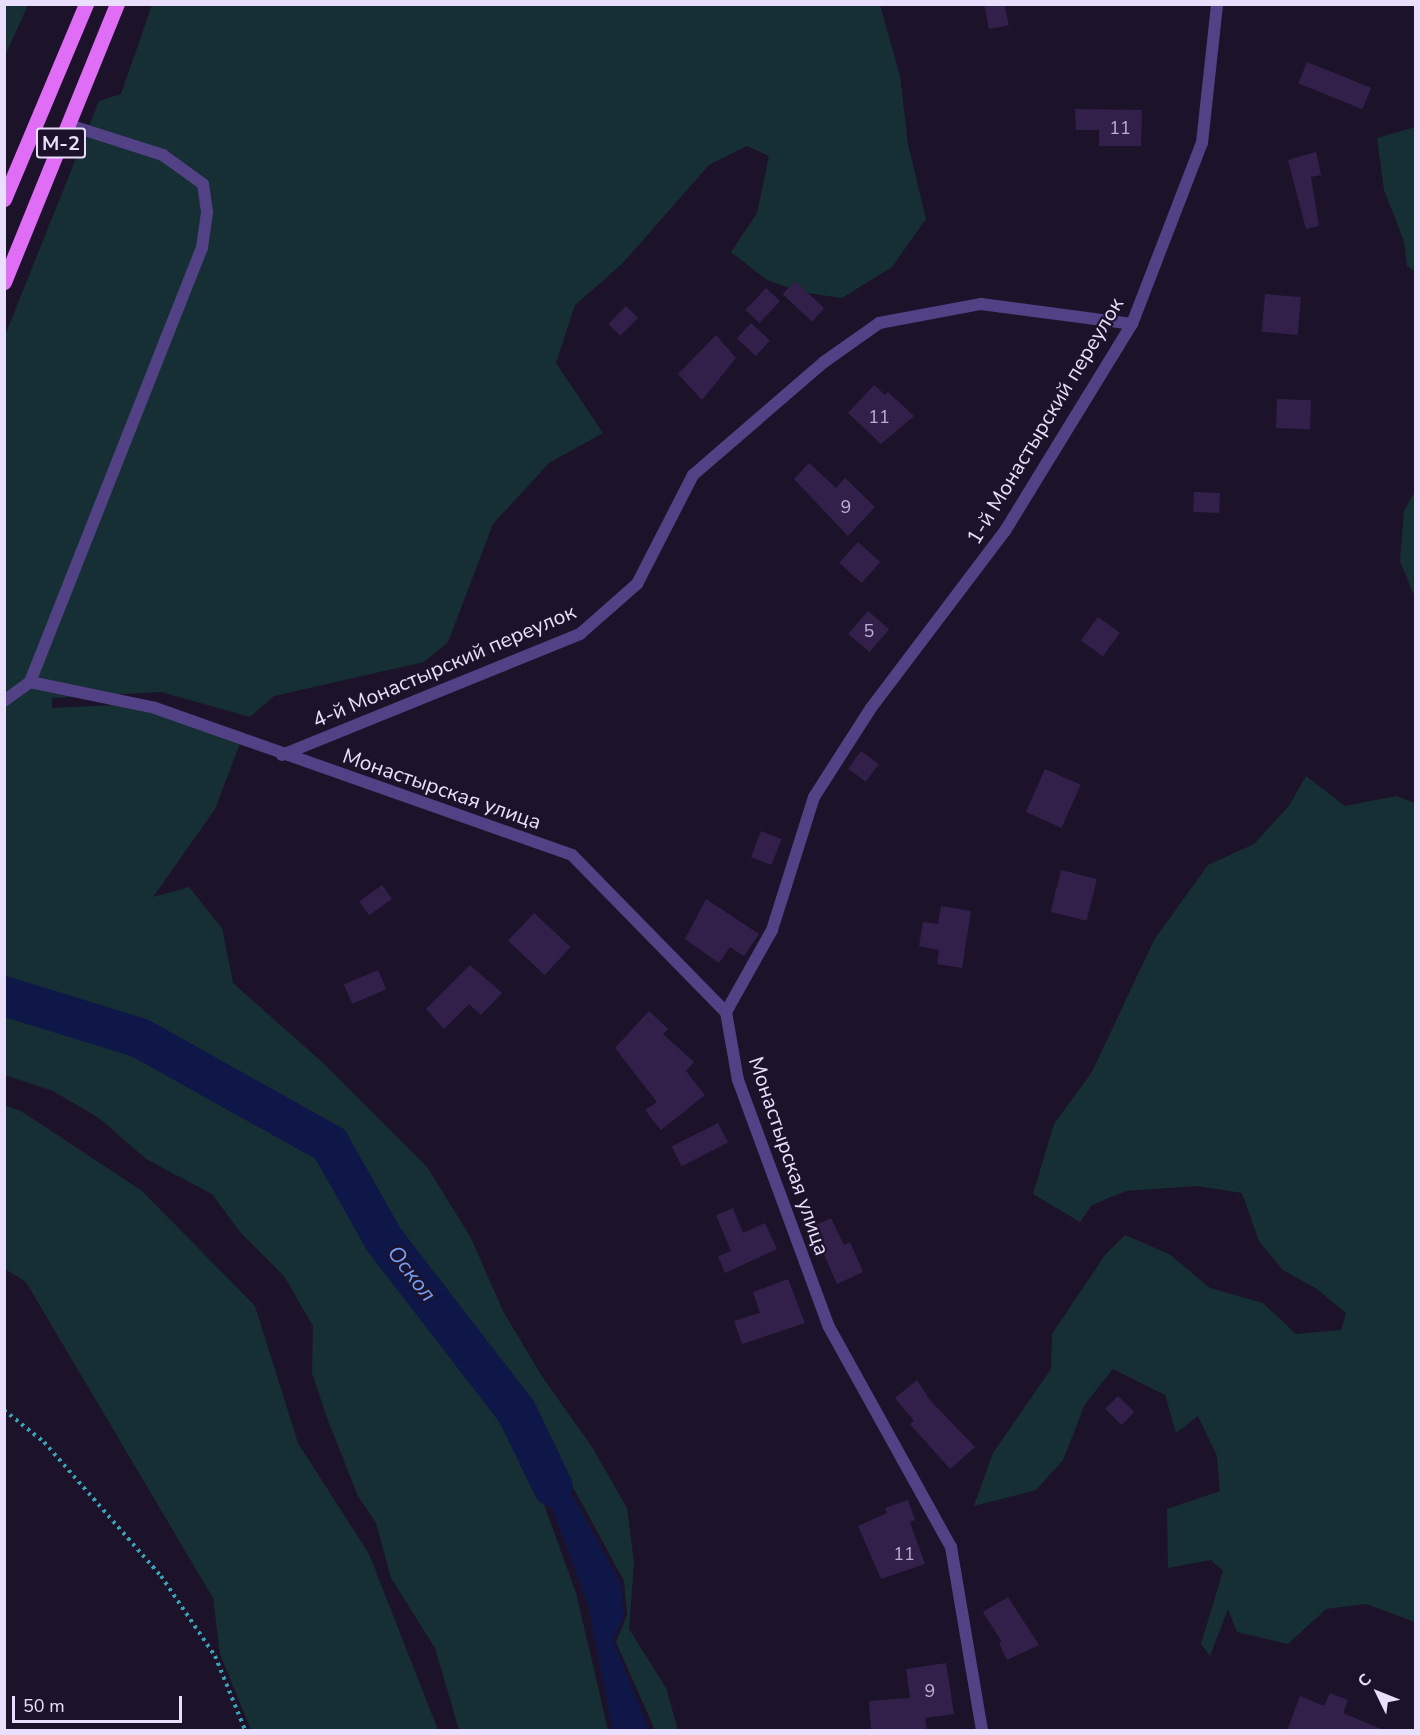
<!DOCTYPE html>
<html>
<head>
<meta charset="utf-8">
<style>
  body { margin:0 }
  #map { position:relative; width:1420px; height:1735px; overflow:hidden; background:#1c132a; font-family:"Nunito Sans",sans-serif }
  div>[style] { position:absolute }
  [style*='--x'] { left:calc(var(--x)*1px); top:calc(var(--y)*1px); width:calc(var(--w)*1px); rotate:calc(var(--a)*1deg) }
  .green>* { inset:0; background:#162f34 }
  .water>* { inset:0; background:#0f1748 }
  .river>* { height:40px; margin:-20px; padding:0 20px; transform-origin:20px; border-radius:20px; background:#0f1748 }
  .building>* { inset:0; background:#32204a; transform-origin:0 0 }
  .path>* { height:4px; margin-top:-2px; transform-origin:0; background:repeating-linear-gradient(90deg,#39a2b6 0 3px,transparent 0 7.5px) }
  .service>* { height:12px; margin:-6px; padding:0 6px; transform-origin:6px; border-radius:6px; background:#534186 }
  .primary>* { height:15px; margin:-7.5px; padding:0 7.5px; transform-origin:7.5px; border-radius:7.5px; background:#e06df6 }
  span { translate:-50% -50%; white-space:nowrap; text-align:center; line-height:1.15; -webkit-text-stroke:4.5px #1c132a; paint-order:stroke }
  .number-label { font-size:18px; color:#bbafd0 }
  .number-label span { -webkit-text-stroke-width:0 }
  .shield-label span { padding:2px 4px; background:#1c132a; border:2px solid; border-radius:4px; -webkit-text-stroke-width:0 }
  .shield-label { font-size:20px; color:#e9dffd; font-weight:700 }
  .street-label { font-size:21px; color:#e9dffd }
  .water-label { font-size:22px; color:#749df6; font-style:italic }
  .frame { position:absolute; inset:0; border:6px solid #e9dffd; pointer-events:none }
  .north { position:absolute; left:1348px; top:1663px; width:60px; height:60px; -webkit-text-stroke:4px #1c132a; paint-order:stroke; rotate:313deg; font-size:16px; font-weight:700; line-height:24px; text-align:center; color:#e9dffd }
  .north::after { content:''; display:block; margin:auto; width:21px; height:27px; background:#e9dffd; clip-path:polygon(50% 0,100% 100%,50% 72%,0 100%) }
  .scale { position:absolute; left:12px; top:1696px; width:170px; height:27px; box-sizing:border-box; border:3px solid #e9dffd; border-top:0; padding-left:8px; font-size:18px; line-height:21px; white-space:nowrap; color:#e9dffd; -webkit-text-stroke:4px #1c132a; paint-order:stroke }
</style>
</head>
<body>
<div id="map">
  <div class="green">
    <div style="clip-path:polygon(5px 4px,28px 5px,5px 56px,4px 5px)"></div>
    <div style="clip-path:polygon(152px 5px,880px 5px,900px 76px,908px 144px,926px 219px,892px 267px,842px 298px,801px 292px,767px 280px,731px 252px,757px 213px,769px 156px,747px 146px,709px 165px,622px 264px,575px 305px,556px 363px,603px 433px,549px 463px,493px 524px,448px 642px,424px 662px,274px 696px,250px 717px,161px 692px,52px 698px,52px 708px,157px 703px,244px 733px,215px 809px,153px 897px,189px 887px,222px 928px,233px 983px,323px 1063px,427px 1167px,470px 1236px,503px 1311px,543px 1378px,592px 1447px,627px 1508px,634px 1562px,629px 1629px,666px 1688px,678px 1730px,655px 1730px,616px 1642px,627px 1615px,624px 1581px,578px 1496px,523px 1407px,392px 1234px,333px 1137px,144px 1032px,5px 990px,4px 338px,99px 101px,121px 94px)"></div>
    <div style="clip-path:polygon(1415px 127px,1416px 127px,1415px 271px,1407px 266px,1404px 241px,1384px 190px,1377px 138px)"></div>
    <div style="clip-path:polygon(1415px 491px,1415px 598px,1400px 561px,1404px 511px)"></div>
    <div style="clip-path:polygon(1306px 776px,1345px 806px,1396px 796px,1415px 803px,1415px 1622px,1366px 1604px,1326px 1609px,1288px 1644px,1237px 1632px,1228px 1609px,1210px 1656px,1201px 1644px,1223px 1571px,1211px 1560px,1168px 1568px,1167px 1509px,1220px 1491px,1217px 1456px,1198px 1416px,1176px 1433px,1165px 1395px,1113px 1369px,1085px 1404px,1063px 1460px,1036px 1490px,974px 1506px,993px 1453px,1051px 1369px,1052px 1334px,1105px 1255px,1125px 1235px,1169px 1254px,1210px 1288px,1263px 1303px,1296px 1334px,1341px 1330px,1346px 1313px,1317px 1289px,1283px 1270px,1259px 1241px,1242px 1193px,1197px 1186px,1126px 1191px,1092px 1205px,1080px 1222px,1033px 1194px,1054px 1124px,1092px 1072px,1154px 940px,1208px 865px,1254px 844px,1289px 806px)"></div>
    <div style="clip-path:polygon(4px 1013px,148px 1057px,321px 1154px,371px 1241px,495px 1399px,537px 1485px,576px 1593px,608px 1730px,459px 1730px,435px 1648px,391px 1578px,376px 1523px,358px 1496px,327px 1418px,312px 1373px,313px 1326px,284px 1276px,240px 1232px,212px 1194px,146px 1159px,99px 1118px,53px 1091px,5px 1075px)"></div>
    <div style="clip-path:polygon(4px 1105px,21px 1111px,142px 1191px,255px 1306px,298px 1443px,369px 1554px,438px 1730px,251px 1730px,220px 1654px,213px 1598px,26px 1282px,5px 1269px)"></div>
  </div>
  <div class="water">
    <div style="clip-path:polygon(523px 1429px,574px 1498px,621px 1584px,624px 1616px,613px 1640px,649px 1730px,613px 1730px,588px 1605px)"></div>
  </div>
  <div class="river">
    <div style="--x:4;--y:996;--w:142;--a:17.2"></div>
    <div style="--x:140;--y:1038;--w:218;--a:29.2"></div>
    <div style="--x:330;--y:1144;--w:110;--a:60.6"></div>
    <div style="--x:384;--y:1240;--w:217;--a:52.3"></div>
    <div style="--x:517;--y:1412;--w:83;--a:64.4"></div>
  </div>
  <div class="building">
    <div style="clip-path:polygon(984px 4px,1004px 4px,1009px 25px,989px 29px)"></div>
    <div style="left:1307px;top:62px;width:69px;height:23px;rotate:22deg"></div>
    <div style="clip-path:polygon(1075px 109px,1142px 110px,1141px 146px,1099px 146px,1099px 130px,1076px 130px)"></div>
    <div style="clip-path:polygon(1316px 152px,1321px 175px,1311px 177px,1319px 226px,1306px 229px,1288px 160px)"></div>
    <div style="left:795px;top:281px;width:40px;height:18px;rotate:43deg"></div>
    <div style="left:766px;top:288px;width:19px;height:30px;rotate:43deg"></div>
    <div style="left:1265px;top:294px;width:36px;height:38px;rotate:5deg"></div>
    <div style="left:626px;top:306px;width:17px;height:25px;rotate:45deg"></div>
    <div style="left:751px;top:323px;width:26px;height:21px;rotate:43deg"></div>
    <div style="clip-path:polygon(716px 335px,736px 358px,702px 400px,678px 374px)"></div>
    <div style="clip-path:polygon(874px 385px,885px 395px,888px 392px,914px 416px,881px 444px,848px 413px)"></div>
    <div style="left:1277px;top:399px;width:34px;height:29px;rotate:2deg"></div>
    <div style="clip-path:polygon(809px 463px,836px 488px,845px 478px,875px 507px,848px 536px,794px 479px)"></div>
    <div style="left:1194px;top:492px;width:26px;height:20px;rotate:2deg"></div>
    <div style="left:858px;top:542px;width:30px;height:28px;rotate:42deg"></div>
    <div style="left:868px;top:611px;width:28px;height:30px;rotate:41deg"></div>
    <div style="left:1098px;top:617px;width:27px;height:29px;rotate:36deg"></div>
    <div style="left:861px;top:751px;width:22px;height:22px;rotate:36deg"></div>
    <div style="left:1045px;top:769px;width:39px;height:47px;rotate:24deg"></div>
    <div style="left:761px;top:831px;width:22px;height:28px;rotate:21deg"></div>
    <div style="left:1061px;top:870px;width:37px;height:43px;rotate:14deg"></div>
    <div style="left:382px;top:885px;width:17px;height:28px;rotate:54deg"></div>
    <div style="clip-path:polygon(706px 899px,759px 934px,744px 956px,730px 947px,719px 963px,685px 939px)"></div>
    <div style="clip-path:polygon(941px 906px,971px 911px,962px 968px,937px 964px,939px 950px,919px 946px,923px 922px,938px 924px)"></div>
    <div style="left:534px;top:913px;width:50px;height:38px;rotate:43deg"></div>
    <div style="clip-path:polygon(470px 965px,502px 993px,481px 1015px,469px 1004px,444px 1029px,426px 1009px)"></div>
    <div style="left:378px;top:970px;width:21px;height:37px;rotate:67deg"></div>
    <div style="clip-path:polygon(649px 1011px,668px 1029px,663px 1034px,694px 1062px,686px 1071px,705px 1095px,661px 1130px,645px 1110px,657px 1102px,615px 1048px)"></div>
    <div style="left:718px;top:1123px;width:22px;height:52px;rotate:63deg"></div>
    <div style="clip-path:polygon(733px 1208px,743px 1233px,765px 1223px,777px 1249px,725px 1273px,718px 1256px,731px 1251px,716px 1215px)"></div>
    <div style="clip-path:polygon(831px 1218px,844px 1245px,850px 1242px,863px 1272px,837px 1284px,812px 1227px)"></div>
    <div style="clip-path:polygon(788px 1279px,805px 1323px,742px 1344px,734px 1321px,760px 1313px,753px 1292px)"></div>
    <div style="clip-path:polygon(917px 1380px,929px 1399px,975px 1447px,950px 1469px,910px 1424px,914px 1421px,895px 1398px)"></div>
    <div style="left:1118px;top:1396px;width:23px;height:18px;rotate:45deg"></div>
    <div style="clip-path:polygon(908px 1500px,915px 1520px,910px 1522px,925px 1564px,881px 1579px,858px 1526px,887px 1513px,885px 1508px)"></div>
    <div style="clip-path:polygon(1008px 1597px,1039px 1645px,1007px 1660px,999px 1643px,1002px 1642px,983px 1612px)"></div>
    <div style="clip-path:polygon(946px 1663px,954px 1714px,925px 1718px,927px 1731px,871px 1731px,869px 1701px,910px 1698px,906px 1669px)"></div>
    <div style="clip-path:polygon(1330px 1693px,1348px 1700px,1343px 1713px,1386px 1731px,1287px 1731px,1300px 1696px,1324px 1706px)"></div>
  </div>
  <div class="path">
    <div style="--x:4;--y:1410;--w:51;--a:38.7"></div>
    <div style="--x:44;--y:1442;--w:178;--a:48.9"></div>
    <div style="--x:161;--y:1576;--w:97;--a:56"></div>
    <div style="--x:215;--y:1656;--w:80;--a:67.9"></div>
  </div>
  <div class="service">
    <div style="--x:30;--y:682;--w:467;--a:-68.4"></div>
    <div style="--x:202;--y:248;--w:36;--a:-82"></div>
    <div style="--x:207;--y:212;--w:28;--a:-98"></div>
    <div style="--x:203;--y:184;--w:49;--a:-144.1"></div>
    <div style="--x:163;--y:155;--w:99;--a:-162.3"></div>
    <div style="--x:4;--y:701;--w:32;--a:-36"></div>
    <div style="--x:30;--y:682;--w:128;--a:11.7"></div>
    <div style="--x:155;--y:708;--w:442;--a:19.4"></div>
    <div style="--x:572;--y:855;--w:220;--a:45.6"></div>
    <div style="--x:726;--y:1012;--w:69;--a:80"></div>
    <div style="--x:738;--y:1080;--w:263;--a:69.8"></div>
    <div style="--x:829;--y:1327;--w:252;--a:61"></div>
    <div style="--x:951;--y:1547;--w:186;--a:80.4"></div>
    <div style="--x:282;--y:755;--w:322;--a:-22.1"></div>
    <div style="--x:580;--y:634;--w:76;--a:-41.3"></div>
    <div style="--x:637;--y:584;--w:123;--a:-62.8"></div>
    <div style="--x:693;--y:475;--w:173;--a:-40.8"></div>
    <div style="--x:824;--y:362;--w:67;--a:-35.3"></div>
    <div style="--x:879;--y:323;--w:104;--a:-10.6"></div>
    <div style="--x:981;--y:304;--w:152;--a:7.5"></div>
    <div style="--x:726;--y:1012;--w:94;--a:-60.7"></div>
    <div style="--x:772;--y:930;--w:139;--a:-72.5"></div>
    <div style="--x:814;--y:797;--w:106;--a:-57.4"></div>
    <div style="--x:871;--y:708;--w:222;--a:-52.9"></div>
    <div style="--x:1005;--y:531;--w:243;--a:-58.5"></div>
    <div style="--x:1132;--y:324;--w:194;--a:-68.9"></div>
    <div style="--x:1202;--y:143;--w:140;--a:-83.8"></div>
  </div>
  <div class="primary">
    <div style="--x:4;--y:199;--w:212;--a:-67.2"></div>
    <div style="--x:4;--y:282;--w:300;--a:-67.9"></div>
  </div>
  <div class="number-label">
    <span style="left:1120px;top:128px">11</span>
    <span style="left:879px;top:417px">11</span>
    <span style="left:846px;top:507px">9</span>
    <span style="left:869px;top:631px">5</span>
    <span style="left:904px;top:1554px">11</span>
    <span style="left:930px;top:1691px">9</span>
  </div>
  <div class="shield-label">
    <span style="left:61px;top:143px">М-2</span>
  </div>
  <div class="street-label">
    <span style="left:1045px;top:421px;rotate:-59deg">1-й Монастырский переулок</span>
    <span style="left:444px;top:666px;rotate:-23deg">4-й Монастырский переулок</span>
    <span style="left:442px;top:789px;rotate:19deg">Монастырская улица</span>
    <span style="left:789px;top:1156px;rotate:71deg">Монастырская улица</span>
  </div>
  <div class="water-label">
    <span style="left:411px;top:1274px;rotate:52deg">Оскол</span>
  </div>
  <div class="frame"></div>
  <div class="north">С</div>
  <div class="scale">50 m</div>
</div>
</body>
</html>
